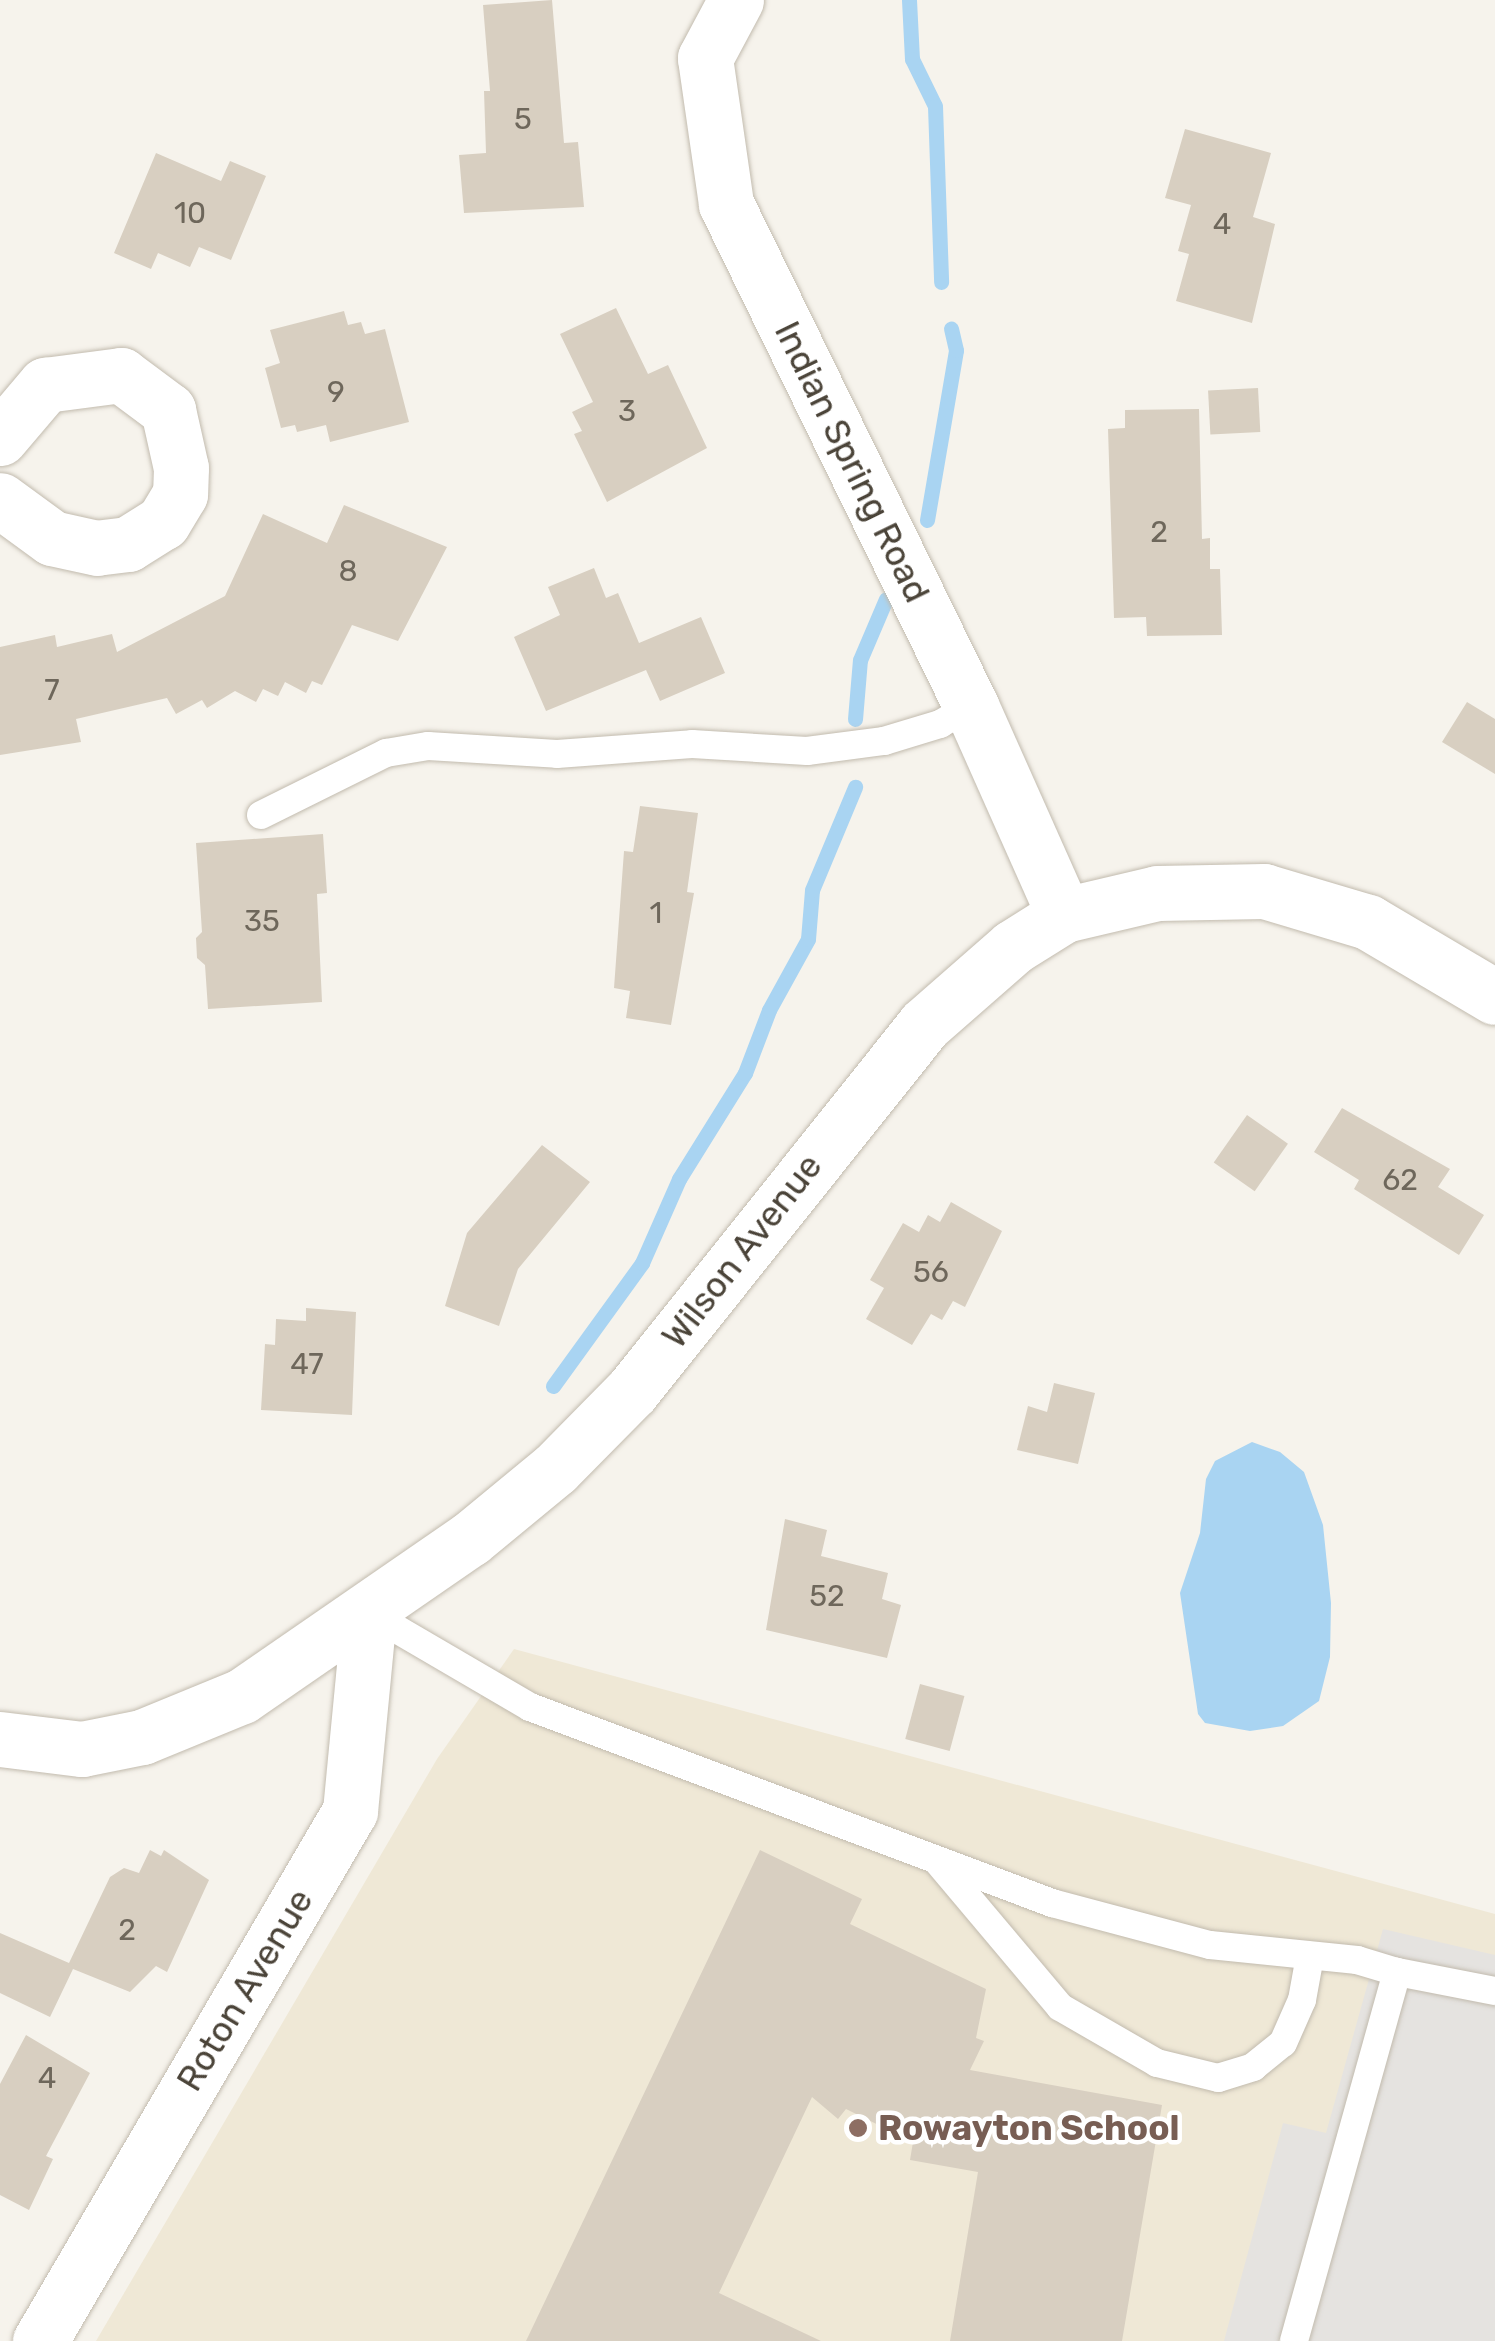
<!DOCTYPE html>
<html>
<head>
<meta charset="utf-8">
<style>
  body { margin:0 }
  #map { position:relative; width:1495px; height:2341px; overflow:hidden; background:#f6f3ec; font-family:Rubik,sans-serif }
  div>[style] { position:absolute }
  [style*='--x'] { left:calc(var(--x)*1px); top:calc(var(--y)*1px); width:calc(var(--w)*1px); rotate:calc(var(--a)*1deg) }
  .education>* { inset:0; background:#efe8d6 }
  .parking>* { inset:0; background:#e5e3e0 }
  .water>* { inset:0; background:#a9d4f2 }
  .stream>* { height:15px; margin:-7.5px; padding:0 7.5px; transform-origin:7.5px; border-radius:7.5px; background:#a9d4f2 }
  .building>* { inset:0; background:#d8cfc1; transform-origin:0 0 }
  .roads { filter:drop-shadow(0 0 2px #c2bbae) drop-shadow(0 0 2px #c2bbae) }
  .service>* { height:28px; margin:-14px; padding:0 14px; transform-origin:14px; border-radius:14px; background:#fff }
  .minor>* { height:55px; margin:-27.5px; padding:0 27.5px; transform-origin:27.5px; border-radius:27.5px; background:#fff }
  .dots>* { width:28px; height:28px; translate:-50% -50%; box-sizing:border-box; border:5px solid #fff; border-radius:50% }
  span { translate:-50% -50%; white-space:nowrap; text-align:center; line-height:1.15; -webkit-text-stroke:9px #fff; paint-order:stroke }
  .number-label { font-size:30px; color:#6e675b }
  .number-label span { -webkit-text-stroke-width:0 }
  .street-label { font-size:35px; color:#4b4439 }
  .education-label { font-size:35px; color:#785e54; font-weight:700 }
  .left { translate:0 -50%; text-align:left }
</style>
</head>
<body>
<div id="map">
  <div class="education">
    <div style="clip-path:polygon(514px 1649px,1495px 1914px,1495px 2341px,96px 2341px,437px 1759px)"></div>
  </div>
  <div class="parking">
    <div style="clip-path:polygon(1383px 1929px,1495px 1955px,1495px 2341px,1224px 2341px,1283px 2123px,1326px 2133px)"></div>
  </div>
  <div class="water">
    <div style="clip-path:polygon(1252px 1442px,1280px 1452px,1304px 1472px,1323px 1525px,1331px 1603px,1330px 1657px,1319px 1701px,1283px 1726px,1250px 1731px,1205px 1723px,1198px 1714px,1180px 1593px,1200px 1533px,1206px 1479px,1215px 1461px)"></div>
  </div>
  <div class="stream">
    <div style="--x:909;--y:0;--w:59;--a:87.1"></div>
    <div style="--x:912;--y:59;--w:52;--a:63.9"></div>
    <div style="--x:935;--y:106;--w:176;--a:88"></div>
    <div style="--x:927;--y:520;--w:172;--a:-80.3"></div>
    <div style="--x:956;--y:350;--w:22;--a:-103"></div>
    <div style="--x:855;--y:719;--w:59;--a:-85.2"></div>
    <div style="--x:860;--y:660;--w:66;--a:-66.9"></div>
    <div style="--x:553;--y:1386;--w:152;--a:-54.1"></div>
    <div style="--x:642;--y:1263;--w:92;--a:-66.2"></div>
    <div style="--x:679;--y:1179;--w:125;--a:-58.1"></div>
    <div style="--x:745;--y:1073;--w:67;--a:-69.1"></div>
    <div style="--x:769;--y:1010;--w:81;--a:-61.2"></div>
    <div style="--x:808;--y:939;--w:49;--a:-85.3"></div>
    <div style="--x:812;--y:890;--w:112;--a:-67.3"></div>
  </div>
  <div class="building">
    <div style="clip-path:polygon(552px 0,564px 143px,578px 142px,584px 207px,464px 213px,459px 155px,486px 153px,484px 91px,490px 91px,483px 5px)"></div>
    <div style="clip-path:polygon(1185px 129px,1271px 153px,1253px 217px,1275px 224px,1252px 323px,1176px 301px,1189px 254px,1178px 251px,1191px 205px,1165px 198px)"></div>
    <div style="clip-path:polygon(156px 153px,221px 181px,230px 161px,266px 176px,231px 260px,199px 247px,190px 267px,158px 253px,151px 269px,114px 253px)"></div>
    <div style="clip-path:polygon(616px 308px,648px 374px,668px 365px,707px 448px,607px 502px,574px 434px,582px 431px,572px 412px,593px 402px,560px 334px)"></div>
    <div style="clip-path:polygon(344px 311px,348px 325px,361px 322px,365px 334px,385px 329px,409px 422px,330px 442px,326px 425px,297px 432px,295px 425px,281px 428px,265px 368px,280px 363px,270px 330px)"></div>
    <div style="left:1258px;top:388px;width:44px;height:50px;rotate:87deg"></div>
    <div style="clip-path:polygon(1199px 409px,1202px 539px,1210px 538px,1210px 569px,1220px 569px,1222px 635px,1147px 636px,1146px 617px,1114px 618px,1108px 429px,1125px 428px,1125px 410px)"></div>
    <div style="clip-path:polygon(344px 505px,447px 547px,398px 641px,352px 625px,322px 685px,312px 681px,306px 693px,285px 682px,278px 696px,263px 689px,256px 702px,235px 691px,207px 708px,202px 700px,176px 714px,167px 698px,76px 719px,81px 742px,0 755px,0 647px,55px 635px,57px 647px,112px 634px,117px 652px,225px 596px,263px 514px,327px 543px)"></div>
    <div style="clip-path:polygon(594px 568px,606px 598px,618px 593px,639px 643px,701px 617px,725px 673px,660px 701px,646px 670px,546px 711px,514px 637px,560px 615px,548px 587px)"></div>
    <div style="clip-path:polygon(1467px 702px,1495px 719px,1495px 774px,1442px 742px)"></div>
    <div style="clip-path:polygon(640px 806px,698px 813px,687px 892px,694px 893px,671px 1025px,626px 1018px,630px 991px,614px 988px,624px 851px,633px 852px)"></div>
    <div style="clip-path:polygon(323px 834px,327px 893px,317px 894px,322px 1002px,208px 1009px,205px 965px,197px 958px,196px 938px,202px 932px,196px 843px)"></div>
    <div style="clip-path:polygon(1342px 1108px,1450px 1169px,1438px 1187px,1484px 1215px,1459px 1255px,1354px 1189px,1359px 1180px,1314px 1152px)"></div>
    <div style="left:1247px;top:1115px;width:50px;height:58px;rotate:35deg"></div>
    <div style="clip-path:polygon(542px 1145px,590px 1182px,518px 1269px,499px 1326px,445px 1306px,467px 1233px)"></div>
    <div style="clip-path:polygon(951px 1202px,1002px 1231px,965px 1307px,953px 1301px,942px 1320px,931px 1314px,912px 1345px,866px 1319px,884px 1288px,870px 1280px,903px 1223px,919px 1232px,928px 1215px,940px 1222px)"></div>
    <div style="clip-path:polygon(306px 1308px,356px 1312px,352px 1415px,261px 1410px,265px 1344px,275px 1345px,276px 1319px,306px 1321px)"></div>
    <div style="clip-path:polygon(1054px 1383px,1095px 1393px,1078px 1464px,1017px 1450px,1028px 1406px,1047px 1412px)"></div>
    <div style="clip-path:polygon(785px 1519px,827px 1530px,821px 1556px,888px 1573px,882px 1599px,901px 1605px,887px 1658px,766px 1630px)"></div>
    <div style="left:920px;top:1684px;width:46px;height:57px;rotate:15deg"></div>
    <div style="clip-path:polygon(150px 1850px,161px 1856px,164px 1850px,209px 1880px,167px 1972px,156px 1966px,130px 1992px,73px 1969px,50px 2017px,0 1993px,0 1933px,69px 1963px,110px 1877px,124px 1868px,139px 1873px)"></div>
    <div style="clip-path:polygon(760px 1850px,862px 1899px,850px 1924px,986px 1989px,976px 2038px,984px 2041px,970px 2070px,1162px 2105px,1122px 2341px,950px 2341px,978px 2172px,910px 2160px,913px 2142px,846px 2109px,838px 2119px,812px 2097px,719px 2293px,821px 2341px,526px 2341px)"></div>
    <div style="clip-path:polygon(26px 2035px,90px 2073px,46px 2156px,53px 2159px,29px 2210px,0 2195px,0 2084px)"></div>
  </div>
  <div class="roads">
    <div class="service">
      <div style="--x:261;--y:815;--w:140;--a:-26.4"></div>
      <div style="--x:386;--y:753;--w:43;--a:-9.5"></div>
      <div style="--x:428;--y:746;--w:129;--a:3.5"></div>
      <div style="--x:557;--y:754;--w:135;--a:-4.2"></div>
      <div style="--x:692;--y:744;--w:115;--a:3.5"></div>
      <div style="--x:807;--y:751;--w:78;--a:-7.4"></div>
      <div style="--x:884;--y:741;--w:59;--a:-16.9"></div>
      <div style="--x:940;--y:724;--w:36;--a:-30"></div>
      <div style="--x:369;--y:1613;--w:186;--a:30.3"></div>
      <div style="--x:530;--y:1707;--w:558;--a:20.58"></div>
      <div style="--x:1052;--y:1903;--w:163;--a:14.9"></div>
      <div style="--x:1210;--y:1945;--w:148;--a:5.8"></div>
      <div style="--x:1357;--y:1960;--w:42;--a:16.7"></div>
      <div style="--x:1397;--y:1972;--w:383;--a:105.6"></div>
      <div style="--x:938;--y:1862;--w:189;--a:49.9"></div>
      <div style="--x:1060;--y:2007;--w:112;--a:30"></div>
      <div style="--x:1157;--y:2063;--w:63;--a:13.8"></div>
      <div style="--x:1218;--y:2078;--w:37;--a:-17"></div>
      <div style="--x:1253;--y:2067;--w:38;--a:-39"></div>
      <div style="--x:1283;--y:2043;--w:47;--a:-66.2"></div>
      <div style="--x:1302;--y:2000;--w:45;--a:-79.7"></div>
      <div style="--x:1397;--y:1972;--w:100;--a:11"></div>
    </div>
    <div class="minor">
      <div style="--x:736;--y:0;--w:66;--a:118.1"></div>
      <div style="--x:705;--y:58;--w:148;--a:81.8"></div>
      <div style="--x:726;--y:204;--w:559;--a:63.99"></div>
      <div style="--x:971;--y:706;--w:229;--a:66"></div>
      <div style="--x:0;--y:438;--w:70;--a:-49.7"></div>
      <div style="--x:45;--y:385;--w:77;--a:-7.5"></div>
      <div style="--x:121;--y:375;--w:59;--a:36.7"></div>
      <div style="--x:168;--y:410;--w:59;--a:77.4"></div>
      <div style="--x:181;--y:468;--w:26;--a:92"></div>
      <div style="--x:180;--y:494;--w:33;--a:121"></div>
      <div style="--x:163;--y:522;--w:41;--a:147.8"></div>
      <div style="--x:128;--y:544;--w:31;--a:173"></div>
      <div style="--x:97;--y:548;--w:46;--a:-167.5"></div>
      <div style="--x:52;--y:538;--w:64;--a:-143.8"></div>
      <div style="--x:0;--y:1739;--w:83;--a:7"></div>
      <div style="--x:82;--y:1749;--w:61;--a:-11.3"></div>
      <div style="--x:142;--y:1737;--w:108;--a:-22.3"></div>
      <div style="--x:242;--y:1696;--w:277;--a:-34.6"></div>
      <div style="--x:470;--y:1539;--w:110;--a:-39.5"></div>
      <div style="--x:555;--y:1469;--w:110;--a:-45.4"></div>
      <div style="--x:632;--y:1391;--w:468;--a:-51.4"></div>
      <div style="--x:924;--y:1025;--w:118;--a:-41.2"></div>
      <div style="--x:1013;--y:947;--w:60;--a:-32.1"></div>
      <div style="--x:1064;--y:915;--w:96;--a:-13.3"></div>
      <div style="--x:1157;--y:893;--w:107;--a:-1.1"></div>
      <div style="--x:1264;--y:891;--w:109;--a:16.6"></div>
      <div style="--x:1368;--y:922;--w:147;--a:30.6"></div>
      <div style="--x:40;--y:2341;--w:614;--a:-59.68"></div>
      <div style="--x:350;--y:1811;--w:199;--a:-84.5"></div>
    </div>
  </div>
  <div class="dots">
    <div style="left:858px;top:2128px;background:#8d6e63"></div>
  </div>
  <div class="number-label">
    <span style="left:523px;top:119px">5</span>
    <span style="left:190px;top:213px">10</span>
    <span style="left:1222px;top:224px">4</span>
    <span style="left:336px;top:392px">9</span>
    <span style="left:627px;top:411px">3</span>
    <span style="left:1159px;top:532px">2</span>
    <span style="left:348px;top:571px">8</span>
    <span style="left:52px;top:690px">7</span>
    <span style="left:656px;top:913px">1</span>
    <span style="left:262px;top:921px">35</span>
    <span style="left:1400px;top:1180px">62</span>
    <span style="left:931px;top:1272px">56</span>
    <span style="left:307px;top:1364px">47</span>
    <span style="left:827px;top:1596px">52</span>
    <span style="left:127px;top:1930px">2</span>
    <span style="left:47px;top:2078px">4</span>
  </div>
  <div class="street-label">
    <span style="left:852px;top:462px;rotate:64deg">Indian Spring Road</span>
    <span style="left:742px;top:1251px;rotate:-52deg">Wilson Avenue</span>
    <span style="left:245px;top:1990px;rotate:-59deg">Roton Avenue</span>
  </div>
  <div class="education-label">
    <span class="left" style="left:878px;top:2128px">Rowayton School</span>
  </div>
</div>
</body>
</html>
